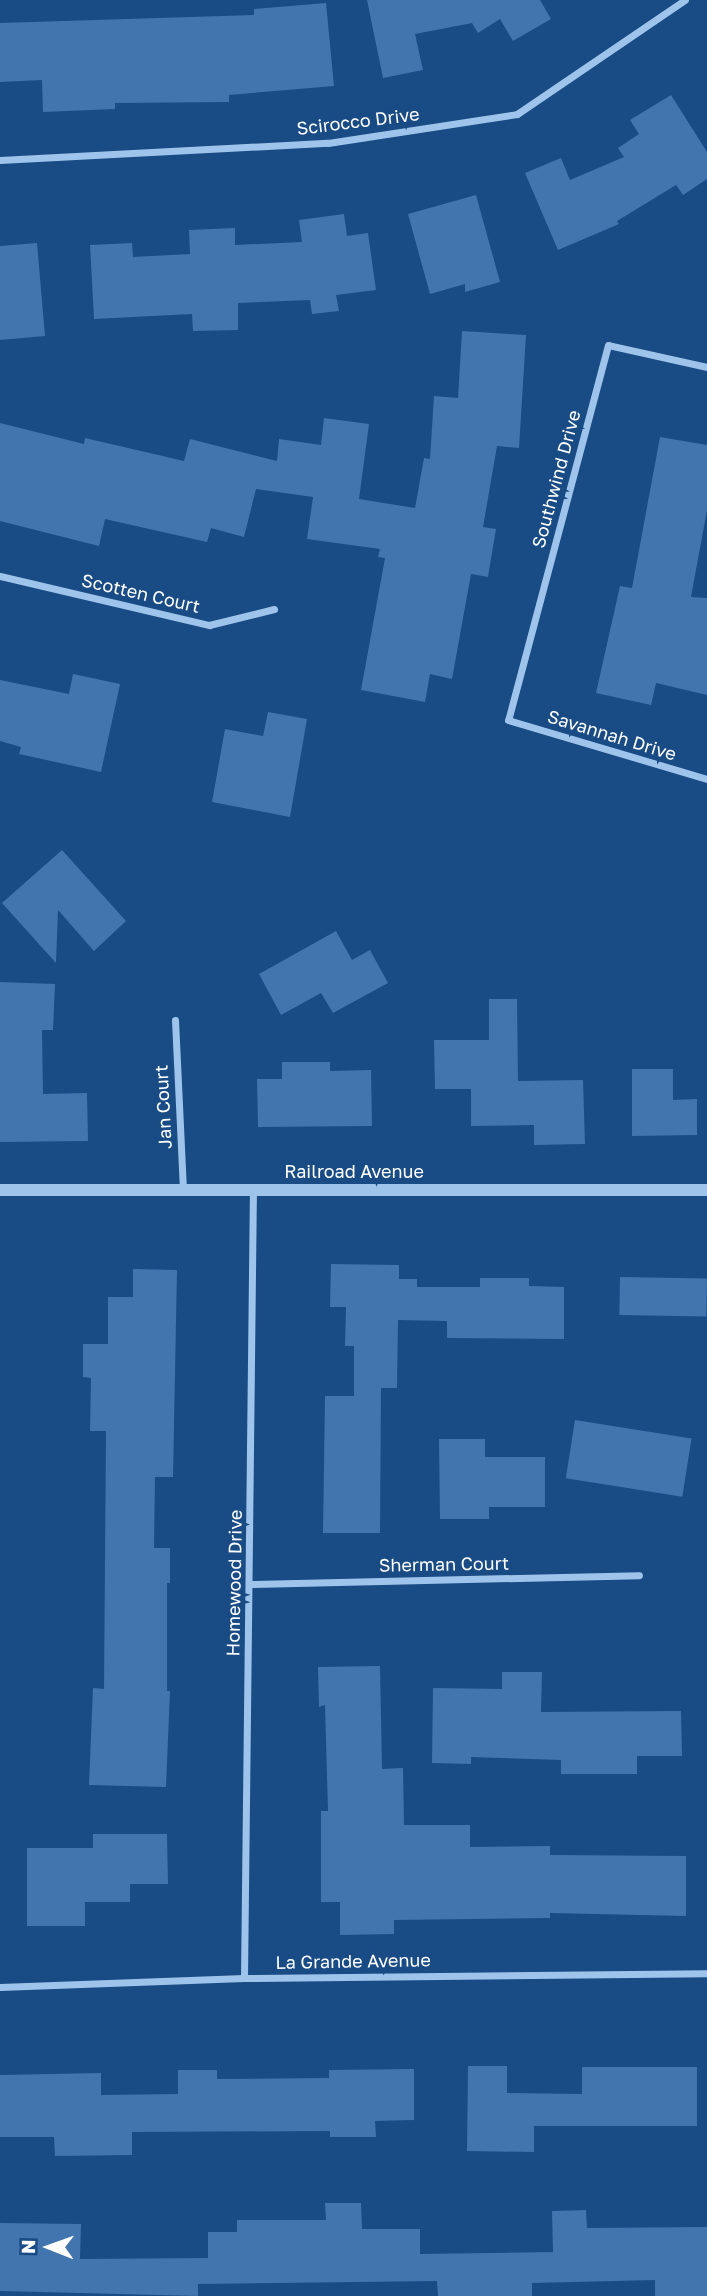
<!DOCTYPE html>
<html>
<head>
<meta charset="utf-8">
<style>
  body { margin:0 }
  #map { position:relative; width:707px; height:2296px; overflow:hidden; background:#194b85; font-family:"Golos Text",sans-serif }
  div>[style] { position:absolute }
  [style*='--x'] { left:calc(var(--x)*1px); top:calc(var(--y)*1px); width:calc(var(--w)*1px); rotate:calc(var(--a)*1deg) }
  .building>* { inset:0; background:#4275ae; transform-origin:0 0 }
  .minor>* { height:7px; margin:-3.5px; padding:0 3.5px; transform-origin:3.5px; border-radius:3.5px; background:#9fc4ec }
  .tertiary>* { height:12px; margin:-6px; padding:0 6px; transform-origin:6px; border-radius:6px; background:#9fc4ec }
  span { translate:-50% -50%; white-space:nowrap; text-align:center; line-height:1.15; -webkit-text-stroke:7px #194b85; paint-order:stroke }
  .street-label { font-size:18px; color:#fff }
  .north { position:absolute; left:14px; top:2212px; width:70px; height:70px; -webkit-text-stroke:5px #194b85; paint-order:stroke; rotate:271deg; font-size:19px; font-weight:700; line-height:28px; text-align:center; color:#fff }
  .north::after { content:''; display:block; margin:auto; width:24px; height:32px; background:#fff; clip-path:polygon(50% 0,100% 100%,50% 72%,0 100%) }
</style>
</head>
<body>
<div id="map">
  <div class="building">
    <div style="clip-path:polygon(367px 0,540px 0,551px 19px,513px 41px,500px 19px,478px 33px,472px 23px,415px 34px,423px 70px,383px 78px)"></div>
    <div style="clip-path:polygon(326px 3px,334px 86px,229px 95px,229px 102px,115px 103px,115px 109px,43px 112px,42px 80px,0 82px,0 23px,254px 15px,254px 9px)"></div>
    <div style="clip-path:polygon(671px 95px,707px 152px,707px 179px,683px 195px,676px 185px,617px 221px,619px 224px,558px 250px,525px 173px,561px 158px,570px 180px,624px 157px,618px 148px,639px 134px,630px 120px)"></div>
    <div style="clip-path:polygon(476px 195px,500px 282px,465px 292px,465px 284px,430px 294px,408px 214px)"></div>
    <div style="clip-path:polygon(344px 214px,347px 236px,368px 233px,376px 290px,336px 295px,339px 311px,312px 314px,310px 300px,238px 303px,238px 330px,193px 331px,192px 314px,94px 319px,90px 245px,132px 243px,133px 257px,190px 254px,189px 230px,235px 228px,235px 245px,302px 242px,299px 220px)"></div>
    <div style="clip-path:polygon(37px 243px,45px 336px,0 340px,0 246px)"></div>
    <div style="clip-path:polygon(462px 331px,526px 335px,519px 448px,497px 446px,483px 527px,496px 529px,488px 577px,471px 574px,452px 679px,430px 674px,425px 702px,361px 690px,385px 558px,378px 557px,380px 549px,307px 539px,313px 497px,256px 489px,244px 537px,211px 528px,207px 542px,105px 519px,99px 546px,0 521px,0 423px,84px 444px,85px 438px,184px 461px,190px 439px,277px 461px,279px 439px,321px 445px,324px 418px,369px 424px,359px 499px,415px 508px,424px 458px,430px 459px,434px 396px,458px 398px)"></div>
    <div style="clip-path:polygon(660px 437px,707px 445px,707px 510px,691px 597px,707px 598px,707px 695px,656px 683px,651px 705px,596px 693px,620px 586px,632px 588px)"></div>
    <div style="clip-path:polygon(73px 674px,120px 684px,101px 772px,19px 754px,21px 747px,0 741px,0 680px,69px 694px)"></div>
    <div style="clip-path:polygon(268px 712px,307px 719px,290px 817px,212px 802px,225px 729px,263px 736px)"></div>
    <div style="clip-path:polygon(62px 850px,126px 921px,94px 951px,58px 910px,56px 963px,2px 903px)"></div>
    <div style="clip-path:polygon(336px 931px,352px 960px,370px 950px,388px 983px,333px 1013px,321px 993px,281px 1015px,259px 974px)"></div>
    <div style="clip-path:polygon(0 982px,55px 984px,53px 1030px,42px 1030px,43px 1094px,87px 1093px,88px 1141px,0 1142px)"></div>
    <div style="clip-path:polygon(489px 999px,517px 999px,518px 1081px,583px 1080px,585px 1144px,534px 1145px,534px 1125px,471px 1126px,471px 1089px,435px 1089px,434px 1040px,489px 1040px)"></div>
    <div style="clip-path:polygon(282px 1062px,330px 1062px,330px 1071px,371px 1070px,372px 1126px,258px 1127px,257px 1079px,282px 1079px)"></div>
    <div style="clip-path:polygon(632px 1069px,673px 1069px,673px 1100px,697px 1099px,697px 1135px,632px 1136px)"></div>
    <div style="clip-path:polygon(331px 1264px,399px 1265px,399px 1279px,417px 1279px,417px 1287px,480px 1287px,480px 1278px,529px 1278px,529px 1286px,564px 1287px,564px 1339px,447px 1338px,447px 1321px,398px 1320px,397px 1388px,381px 1388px,380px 1533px,323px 1533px,325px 1396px,354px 1396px,354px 1346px,345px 1346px,346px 1307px,330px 1307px)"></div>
    <div style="clip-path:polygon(133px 1269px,177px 1270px,173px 1477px,155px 1477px,154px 1548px,170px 1548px,170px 1583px,167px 1583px,167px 1691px,170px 1691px,166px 1787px,89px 1785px,93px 1688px,104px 1689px,106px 1431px,90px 1431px,91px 1378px,83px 1377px,83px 1344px,108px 1344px,108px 1297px,133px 1297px)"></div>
    <div style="left:620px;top:1277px;width:87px;height:38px;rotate:1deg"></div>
    <div style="left:575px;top:1420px;width:118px;height:59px;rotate:9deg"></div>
    <div style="clip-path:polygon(439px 1439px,485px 1439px,485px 1457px,545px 1457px,545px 1507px,489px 1507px,489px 1519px,440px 1519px)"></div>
    <div style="clip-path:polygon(380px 1666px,382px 1769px,403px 1768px,404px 1825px,470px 1825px,470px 1847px,550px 1846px,550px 1855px,686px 1856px,686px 1916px,550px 1913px,550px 1918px,394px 1920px,394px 1934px,340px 1935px,340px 1902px,321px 1902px,321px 1811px,328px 1811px,325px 1705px,319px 1707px,318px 1667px)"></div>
    <div style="clip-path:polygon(502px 1672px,542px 1672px,541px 1712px,681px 1711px,682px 1756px,637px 1756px,637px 1774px,561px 1774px,561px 1760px,471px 1757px,471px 1764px,432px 1763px,433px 1688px,502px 1689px)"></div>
    <div style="clip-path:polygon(93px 1834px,167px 1834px,168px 1884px,130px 1884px,130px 1902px,85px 1902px,85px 1926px,27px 1926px,27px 1848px,93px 1848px)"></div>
    <div style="clip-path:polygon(468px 2066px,507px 2066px,507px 2093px,582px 2094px,582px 2067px,697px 2067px,697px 2126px,534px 2126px,534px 2152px,467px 2151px)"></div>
    <div style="clip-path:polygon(414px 2069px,414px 2120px,375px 2121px,376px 2137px,330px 2137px,330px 2131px,132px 2132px,132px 2155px,55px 2156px,54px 2137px,0 2137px,0 2075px,101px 2073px,101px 2095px,178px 2094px,178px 2070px,217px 2070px,217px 2079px,329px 2078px,329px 2070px)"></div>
    <div style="clip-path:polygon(325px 2203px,361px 2203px,362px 2229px,420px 2229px,420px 2254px,553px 2252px,552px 2211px,586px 2210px,587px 2228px,707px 2227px,707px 2296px,655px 2296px,655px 2280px,532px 2283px,532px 2296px,438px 2296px,437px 2281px,198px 2284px,198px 2296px,0 2291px,0 2223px,81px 2224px,80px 2259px,208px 2258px,208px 2232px,237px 2232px,237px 2220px,326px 2220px)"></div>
  </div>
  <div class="minor">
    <div style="--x:0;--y:160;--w:328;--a:-3"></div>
    <div style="--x:328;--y:143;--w:191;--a:-8.7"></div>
    <div style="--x:517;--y:114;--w:203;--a:-34.2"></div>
    <div style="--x:707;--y:367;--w:101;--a:-167.5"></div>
    <div style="--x:608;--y:345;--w:388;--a:104.9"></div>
    <div style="--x:508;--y:720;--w:208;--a:16.5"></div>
    <div style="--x:0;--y:576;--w:215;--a:13.2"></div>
    <div style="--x:209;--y:625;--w:67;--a:-13.8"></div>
    <div style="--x:175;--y:1020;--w:172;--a:87.3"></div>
    <div style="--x:250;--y:1584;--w:389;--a:-1.3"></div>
    <div style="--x:244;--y:1978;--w:789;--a:-89.35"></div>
    <div style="--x:0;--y:1987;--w:244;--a:-2.1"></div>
    <div style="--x:244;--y:1978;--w:463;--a:-0.6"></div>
  </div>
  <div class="tertiary">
    <div style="--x:0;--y:1190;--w:707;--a:0"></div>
  </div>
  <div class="street-label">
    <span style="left:358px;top:121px;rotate:-7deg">Scirocco Drive</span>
    <span style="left:556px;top:479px;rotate:-75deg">Southwind Drive</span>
    <span style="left:141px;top:593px;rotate:13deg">Scotten Court</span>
    <span style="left:612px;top:735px;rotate:17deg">Savannah Drive</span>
    <span style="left:163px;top:1107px;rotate:-93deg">Jan Court</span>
    <span style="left:354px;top:1171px">Railroad Avenue</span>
    <span style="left:444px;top:1564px;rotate:-1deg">Sherman Court</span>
    <span style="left:234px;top:1583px;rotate:-89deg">Homewood Drive</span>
    <span style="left:353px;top:1961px;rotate:-1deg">La Grande Avenue</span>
  </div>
  <div class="north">N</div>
</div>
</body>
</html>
